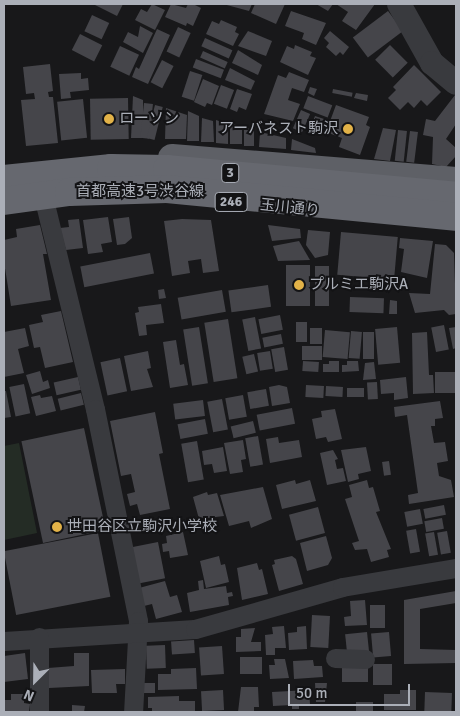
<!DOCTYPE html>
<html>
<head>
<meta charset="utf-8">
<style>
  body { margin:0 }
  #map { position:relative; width:460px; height:716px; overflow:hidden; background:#18181a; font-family:Signika,"Noto Sans JP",sans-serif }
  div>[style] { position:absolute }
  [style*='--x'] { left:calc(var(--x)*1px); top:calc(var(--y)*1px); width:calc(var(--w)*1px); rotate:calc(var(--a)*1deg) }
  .green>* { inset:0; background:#242c25 }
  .building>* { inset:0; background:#45454a; transform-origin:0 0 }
  .minor>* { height:19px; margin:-9.5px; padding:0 9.5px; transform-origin:9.5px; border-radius:9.5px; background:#393a3e }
  .tertiary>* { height:24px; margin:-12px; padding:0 12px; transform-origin:12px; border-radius:12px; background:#393a3e }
  .trunk>* { height:28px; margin:-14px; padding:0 14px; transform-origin:14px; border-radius:14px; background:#5e6066 }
  .motorway>* { height:28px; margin:-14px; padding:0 14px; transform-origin:14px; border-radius:14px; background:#66686f }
  .dots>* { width:14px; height:14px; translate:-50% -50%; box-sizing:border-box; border:2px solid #131315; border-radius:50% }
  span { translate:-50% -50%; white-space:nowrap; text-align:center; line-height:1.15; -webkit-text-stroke:4px #131315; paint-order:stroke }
  .shield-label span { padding:1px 4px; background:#131315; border:1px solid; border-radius:4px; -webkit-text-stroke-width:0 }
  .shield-label { font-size:14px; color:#abafb8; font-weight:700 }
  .poi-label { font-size:15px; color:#abafb8 }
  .left { translate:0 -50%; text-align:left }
  .right { translate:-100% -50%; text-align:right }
  .street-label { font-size:15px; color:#abafb8 }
  .frame { position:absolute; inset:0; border:5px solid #abafb8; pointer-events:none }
  .north { position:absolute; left:10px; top:656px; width:50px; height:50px; -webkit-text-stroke:4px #131315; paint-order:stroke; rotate:203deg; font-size:14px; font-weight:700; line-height:20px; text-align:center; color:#abafb8 }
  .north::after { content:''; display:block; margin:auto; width:18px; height:22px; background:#abafb8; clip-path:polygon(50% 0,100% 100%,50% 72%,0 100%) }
  .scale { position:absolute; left:288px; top:684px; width:122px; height:22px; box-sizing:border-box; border:2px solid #abafb8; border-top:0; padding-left:6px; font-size:15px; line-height:18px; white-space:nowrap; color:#abafb8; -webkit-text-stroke:4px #131315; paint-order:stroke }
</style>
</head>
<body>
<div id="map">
  <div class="green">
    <div style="clip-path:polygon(19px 443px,37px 533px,4px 540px,4px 446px)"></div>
  </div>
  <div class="building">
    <div style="clip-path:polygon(93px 4px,123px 4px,117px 16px)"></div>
    <div style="clip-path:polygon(152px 4px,165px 10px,155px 30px,135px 20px,141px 9px,147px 12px)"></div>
    <div style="clip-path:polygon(171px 4px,186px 8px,188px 4px,193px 4px,201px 8px,193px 26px,187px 23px,186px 26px,165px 17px)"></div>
    <div style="clip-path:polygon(223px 4px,252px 4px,249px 11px)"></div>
    <div style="clip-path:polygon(255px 4px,285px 4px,276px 24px,251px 13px)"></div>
    <div style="clip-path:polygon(316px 4px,333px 4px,328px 11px)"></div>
    <div style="clip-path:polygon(336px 4px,375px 4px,356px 30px,342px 21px,348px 12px)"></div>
    <div style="clip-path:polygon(291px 11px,326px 23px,316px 45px,302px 39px,304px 33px,285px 26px)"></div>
    <div style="left:388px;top:11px;width:25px;height:44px;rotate:53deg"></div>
    <div style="left:92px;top:15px;width:19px;height:18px;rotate:25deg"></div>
    <div style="clip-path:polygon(221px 20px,237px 27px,235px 32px,239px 34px,233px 46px,206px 34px,212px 21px,219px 24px)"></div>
    <div style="clip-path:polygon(140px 26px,153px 33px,143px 53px,123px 42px,128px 32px,138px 37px)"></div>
    <div style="left:178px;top:27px;width:14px;height:27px;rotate:25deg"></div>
    <div style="clip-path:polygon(157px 29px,170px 35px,148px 84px,132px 77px,136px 67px,139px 69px)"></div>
    <div style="clip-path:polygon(248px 31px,272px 41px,266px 56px,238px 46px)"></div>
    <div style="clip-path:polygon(330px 31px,349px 47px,343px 55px,340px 52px,336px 56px,326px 47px,329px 43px,324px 38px)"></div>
    <div style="left:80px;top:34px;width:25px;height:18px;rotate:27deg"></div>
    <div style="left:205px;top:38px;width:30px;height:9px;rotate:24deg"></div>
    <div style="clip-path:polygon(295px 45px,312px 52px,310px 56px,316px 58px,308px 75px,280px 62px,287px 46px,294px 49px)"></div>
    <div style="left:390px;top:45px;width:25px;height:21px;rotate:45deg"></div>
    <div style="left:120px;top:46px;width:21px;height:23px;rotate:25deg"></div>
    <div style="clip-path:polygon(238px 50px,262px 65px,258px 75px,232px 63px)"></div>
    <div style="left:203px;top:51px;width:27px;height:7px;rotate:24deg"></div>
    <div style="left:196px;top:59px;width:30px;height:9px;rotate:21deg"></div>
    <div style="left:162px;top:60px;width:13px;height:25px;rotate:27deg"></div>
    <div style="clip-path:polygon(50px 64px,53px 91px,48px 92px,49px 97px,53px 97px,58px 143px,26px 146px,21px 100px,35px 99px,34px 93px,26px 94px,23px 67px)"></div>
    <div style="clip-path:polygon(414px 65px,441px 92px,427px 106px,421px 100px,414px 108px,408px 102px,400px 110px,388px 98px,396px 90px,393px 87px)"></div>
    <div style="clip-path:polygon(230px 68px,255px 81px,251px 90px,225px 80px)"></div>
    <div style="left:190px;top:71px;width:13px;height:27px;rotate:18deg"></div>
    <div style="clip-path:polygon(289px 72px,309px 80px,304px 92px,292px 88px,288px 100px,300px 104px,293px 121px,264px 114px,278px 75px,286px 78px)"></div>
    <div style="clip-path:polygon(81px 73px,81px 79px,88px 78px,89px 90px,70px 92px,71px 98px,61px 99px,59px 74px)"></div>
    <div style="clip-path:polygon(203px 79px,219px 86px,212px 105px,207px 103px,205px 107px,194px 102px)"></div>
    <div style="left:221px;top:85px;width:14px;height:20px;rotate:21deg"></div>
    <div style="clip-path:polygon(310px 87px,317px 89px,314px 96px,308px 93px)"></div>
    <div style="clip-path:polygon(237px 89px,252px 94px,246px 110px,239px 107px,237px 112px,230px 109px)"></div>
    <div style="left:333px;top:89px;width:20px;height:4px;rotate:11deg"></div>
    <div style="clip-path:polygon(356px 93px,368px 95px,367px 101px,354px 98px)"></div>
    <div style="clip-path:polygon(455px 95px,456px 124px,446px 139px,456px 148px,456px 156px,446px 167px,432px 164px,433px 137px,423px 135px,426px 119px,435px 121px)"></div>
    <div style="clip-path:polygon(133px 96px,143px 100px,143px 138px,131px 138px)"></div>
    <div style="left:308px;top:96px;width:26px;height:13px;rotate:21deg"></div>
    <div style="left:128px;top:98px;width:41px;height:38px;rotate:89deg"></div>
    <div style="left:83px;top:99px;width:39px;height:26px;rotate:84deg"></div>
    <div style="left:144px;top:103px;width:9px;height:35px;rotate:6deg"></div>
    <div style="left:155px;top:105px;width:8px;height:34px;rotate:14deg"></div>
    <div style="clip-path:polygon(336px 105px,369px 117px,366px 125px,370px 127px,360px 155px,339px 147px,342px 138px,326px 132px)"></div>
    <div style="clip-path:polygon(166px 108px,187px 115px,186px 139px,165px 139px)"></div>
    <div style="left:301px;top:110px;width:10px;height:20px;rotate:24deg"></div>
    <div style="clip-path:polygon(188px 111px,199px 116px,199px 141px,187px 141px)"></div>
    <div style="clip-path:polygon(315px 116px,324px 119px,319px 135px,309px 131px)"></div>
    <div style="clip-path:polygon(202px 118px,213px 121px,214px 142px,201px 142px)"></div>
    <div style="clip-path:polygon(216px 120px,228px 124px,228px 144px,216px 143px)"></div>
    <div style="clip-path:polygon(230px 123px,242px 127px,242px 144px,230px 144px)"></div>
    <div style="clip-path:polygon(244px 127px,254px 130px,254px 146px,244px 146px)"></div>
    <div style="clip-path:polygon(383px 128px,396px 130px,390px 161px,374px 159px)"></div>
    <div style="left:398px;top:130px;width:9px;height:31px;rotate:6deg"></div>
    <div style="left:410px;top:131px;width:8px;height:31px;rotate:7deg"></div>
    <div style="clip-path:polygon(260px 132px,286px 138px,286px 149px,259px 147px)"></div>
    <div style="clip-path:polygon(292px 139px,315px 148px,316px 153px,291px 150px)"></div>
    <div style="clip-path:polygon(108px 217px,112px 242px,101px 244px,103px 252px,88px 254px,83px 220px)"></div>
    <div style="clip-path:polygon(129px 217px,132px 238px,125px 244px,117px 245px,113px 219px)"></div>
    <div style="clip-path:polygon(79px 219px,83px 248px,66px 250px,60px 228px,69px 227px,68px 220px)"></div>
    <div style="clip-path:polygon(182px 219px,211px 220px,219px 271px,203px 273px,201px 259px,188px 261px,190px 273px,172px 276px,164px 221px)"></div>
    <div style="clip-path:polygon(40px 225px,47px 254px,43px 254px,51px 300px,11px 306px,4px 262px,4px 240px,17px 237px,16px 229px)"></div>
    <div style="clip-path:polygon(268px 225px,300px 229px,301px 238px,272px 241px)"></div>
    <div style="clip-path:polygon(308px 230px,330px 232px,328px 255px,315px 258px,306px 245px)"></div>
    <div style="left:341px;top:232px;width:57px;height:43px;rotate:5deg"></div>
    <div style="clip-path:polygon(400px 238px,433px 241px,427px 278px,401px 272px,404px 249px,399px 248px)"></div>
    <div style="clip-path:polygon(299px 241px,310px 260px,278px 261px,273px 246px)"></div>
    <div style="clip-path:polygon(435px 244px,446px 245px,454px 253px,456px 314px,449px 315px,444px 310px,415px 313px,409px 293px,430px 294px)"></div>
    <div style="left:150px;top:253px;width:21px;height:71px;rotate:79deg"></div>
    <div style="left:286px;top:265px;width:24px;height:41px"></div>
    <div style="left:315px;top:266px;width:14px;height:40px"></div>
    <div style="left:268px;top:285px;width:22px;height:40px;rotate:82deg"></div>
    <div style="clip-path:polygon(164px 289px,166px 298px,159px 299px,158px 290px)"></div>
    <div style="left:222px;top:290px;width:22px;height:45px;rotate:80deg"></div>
    <div style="left:350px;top:297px;width:34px;height:15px;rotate:2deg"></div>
    <div style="clip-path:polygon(390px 300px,397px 301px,397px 314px,389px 314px)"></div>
    <div style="clip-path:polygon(161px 304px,164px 323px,146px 325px,147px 335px,139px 336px,135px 313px,139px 312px,138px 307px)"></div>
    <div style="clip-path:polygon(61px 311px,73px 362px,45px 368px,40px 347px,34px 348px,29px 325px,43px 322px,41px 315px)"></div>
    <div style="left:280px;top:315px;width:15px;height:22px;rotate:79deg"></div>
    <div style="left:255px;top:317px;width:32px;height:13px;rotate:79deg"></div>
    <div style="left:228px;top:319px;width:60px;height:24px;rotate:81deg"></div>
    <div style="left:296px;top:322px;width:11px;height:20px"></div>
    <div style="left:444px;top:325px;width:25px;height:13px;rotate:79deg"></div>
    <div style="left:199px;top:327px;width:57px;height:16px;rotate:81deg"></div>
    <div style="left:397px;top:327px;width:36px;height:22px;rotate:85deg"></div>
    <div style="clip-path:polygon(456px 327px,456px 348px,453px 349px,449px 328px)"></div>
    <div style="clip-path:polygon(25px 328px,29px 346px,18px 349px,24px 373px,4px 377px,4px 332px)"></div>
    <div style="left:310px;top:328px;width:12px;height:16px"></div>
    <div style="left:325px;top:330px;width:25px;height:27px;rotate:5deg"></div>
    <div style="left:351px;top:331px;width:11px;height:27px;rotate:5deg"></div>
    <div style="left:363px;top:332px;width:11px;height:27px"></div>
    <div style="clip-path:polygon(427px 332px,429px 375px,433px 375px,434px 393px,413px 394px,412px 333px)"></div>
    <div style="left:281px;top:334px;width:10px;height:19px;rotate:79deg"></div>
    <div style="clip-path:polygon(176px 340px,180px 365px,184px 364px,188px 385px,170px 388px,163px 342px)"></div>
    <div style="left:302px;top:346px;width:20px;height:14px"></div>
    <div style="left:284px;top:347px;width:23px;height:13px;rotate:80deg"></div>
    <div style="clip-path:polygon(148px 351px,151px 368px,147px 369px,153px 387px,131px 391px,124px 356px)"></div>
    <div style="left:270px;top:351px;width:18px;height:13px;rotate:81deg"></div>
    <div style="left:254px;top:354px;width:18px;height:12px;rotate:77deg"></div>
    <div style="left:120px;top:358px;width:34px;height:20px;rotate:78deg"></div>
    <div style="left:303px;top:361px;width:16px;height:10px;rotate:4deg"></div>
    <div style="clip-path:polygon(329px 361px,339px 361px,339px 372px,323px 372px,323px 364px,329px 364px)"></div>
    <div style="clip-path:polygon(347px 361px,358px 361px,359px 371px,342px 372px,342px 365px,347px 365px)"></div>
    <div style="clip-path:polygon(374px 362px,376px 379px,363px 380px,365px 363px)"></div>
    <div style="clip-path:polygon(40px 371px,43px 382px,48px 380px,50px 388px,32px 394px,26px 375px)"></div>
    <div style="left:456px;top:372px;width:21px;height:21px;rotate:90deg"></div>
    <div style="left:78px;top:377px;width:13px;height:25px;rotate:77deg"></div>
    <div style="clip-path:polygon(406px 377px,408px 398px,394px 400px,394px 393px,381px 394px,380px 380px)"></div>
    <div style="left:377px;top:382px;width:17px;height:10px;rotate:87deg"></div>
    <div style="left:24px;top:384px;width:30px;height:15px;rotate:78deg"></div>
    <div style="clip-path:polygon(279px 385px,287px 387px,290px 403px,272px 406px,269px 387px)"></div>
    <div style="left:306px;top:385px;width:18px;height:12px;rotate:3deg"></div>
    <div style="left:326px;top:386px;width:17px;height:10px;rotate:3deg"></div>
    <div style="left:347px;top:388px;width:17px;height:9px"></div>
    <div style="left:266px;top:389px;width:17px;height:19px;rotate:80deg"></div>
    <div style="clip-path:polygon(4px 391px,6px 391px,11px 417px,4px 418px)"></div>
    <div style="left:81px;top:393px;width:12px;height:24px;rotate:76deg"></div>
    <div style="clip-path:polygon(40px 395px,41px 398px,52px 396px,56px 411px,36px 416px,31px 397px)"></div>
    <div style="left:243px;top:395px;width:22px;height:18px;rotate:80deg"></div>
    <div style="left:222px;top:399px;width:31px;height:15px;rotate:79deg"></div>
    <div style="left:203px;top:400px;width:16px;height:30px;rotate:83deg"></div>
    <div style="clip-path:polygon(440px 401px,443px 418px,435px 419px,435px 426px,431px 426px,434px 443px,445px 442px,448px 461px,437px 463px,439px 476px,451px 480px,454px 497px,409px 504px,408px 495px,418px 493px,407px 415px,395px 417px,394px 407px)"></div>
    <div style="left:292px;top:408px;width:16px;height:36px;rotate:79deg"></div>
    <div style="clip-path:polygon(335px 409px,342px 439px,328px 442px,326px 437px,316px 439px,312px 419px,322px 417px,321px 411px)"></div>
    <div style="clip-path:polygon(155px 412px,163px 453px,159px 454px,170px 509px,140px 515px,137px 504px,130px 506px,127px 494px,135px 492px,131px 474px,121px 476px,110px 421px)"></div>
    <div style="left:205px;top:419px;width:15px;height:28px;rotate:79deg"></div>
    <div style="left:253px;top:421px;width:12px;height:23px;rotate:76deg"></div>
    <div style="left:84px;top:428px;width:104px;height:64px;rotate:78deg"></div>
    <div style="left:258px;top:436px;width:29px;height:13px;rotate:80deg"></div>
    <div style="clip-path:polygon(278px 437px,279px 443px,299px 440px,302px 457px,270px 463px,266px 439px)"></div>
    <div style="clip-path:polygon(243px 440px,246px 459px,241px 460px,243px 472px,230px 474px,224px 443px)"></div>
    <div style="left:197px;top:441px;width:39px;height:16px;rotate:80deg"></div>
    <div style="clip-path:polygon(223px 447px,227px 471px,214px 473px,212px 464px,204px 465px,202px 451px)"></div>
    <div style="clip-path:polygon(366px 447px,371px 471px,358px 474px,359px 479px,348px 482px,341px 450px)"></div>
    <div style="clip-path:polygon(333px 450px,338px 459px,335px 460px,337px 469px,343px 468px,346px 481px,327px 485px,320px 453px)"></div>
    <div style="left:389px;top:461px;width:14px;height:7px;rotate:82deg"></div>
    <div style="clip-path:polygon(295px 480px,296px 484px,310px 480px,316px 501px,282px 509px,276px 485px)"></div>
    <div style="clip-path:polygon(367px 480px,369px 488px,373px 487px,380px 511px,376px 512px,391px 549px,387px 550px,389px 557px,371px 562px,367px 549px,355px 550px,352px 543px,359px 541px,345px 499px,352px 497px,349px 485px)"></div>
    <div style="clip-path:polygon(263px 487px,272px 519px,251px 528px,249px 521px,229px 526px,220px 495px)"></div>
    <div style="clip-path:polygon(207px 492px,208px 495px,217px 493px,224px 516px,199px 519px,193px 497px)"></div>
    <div style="left:444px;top:505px;width:10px;height:21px;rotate:79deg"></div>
    <div style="left:318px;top:507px;width:27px;height:30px;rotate:75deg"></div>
    <div style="left:420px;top:509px;width:15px;height:16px;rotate:79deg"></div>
    <div style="left:442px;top:518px;width:11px;height:18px;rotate:80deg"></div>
    <div style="left:416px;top:529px;width:23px;height:10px;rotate:80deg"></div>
    <div style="left:447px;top:531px;width:22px;height:10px;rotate:80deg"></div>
    <div style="clip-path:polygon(183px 532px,188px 555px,170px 558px,169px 551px,163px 552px,162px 544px,167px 543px,166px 536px)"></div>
    <div style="left:434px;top:532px;width:23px;height:9px;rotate:80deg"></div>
    <div style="left:98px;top:533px;width:65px;height:96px;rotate:79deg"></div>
    <div style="clip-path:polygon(326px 536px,332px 558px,328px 565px,307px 571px,300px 543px)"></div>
    <div style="left:158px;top:542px;width:37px;height:27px;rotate:79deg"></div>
    <div style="clip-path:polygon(219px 556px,221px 565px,225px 564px,229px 582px,206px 588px,200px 561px)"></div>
    <div style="clip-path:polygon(292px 556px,296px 559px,303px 584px,279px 591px,272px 565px,275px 564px,274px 560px)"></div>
    <div style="clip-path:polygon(257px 563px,259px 570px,262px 569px,268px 594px,242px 600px,237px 568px)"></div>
    <div style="clip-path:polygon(203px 580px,204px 589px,226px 586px,227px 593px,232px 592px,233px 596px,228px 597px,229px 605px,190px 612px,187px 593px,199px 590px,198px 581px)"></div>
    <div style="clip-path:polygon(165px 581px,170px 597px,177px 595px,182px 612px,156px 619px,152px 604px,144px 606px,139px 588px)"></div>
    <div style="clip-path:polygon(456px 591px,456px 603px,420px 609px,420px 649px,456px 650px,456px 663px,404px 664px,404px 600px)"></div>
    <div style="clip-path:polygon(365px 600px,367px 625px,345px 626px,344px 617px,351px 616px,350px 601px)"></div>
    <div style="left:370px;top:605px;width:15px;height:23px"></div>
    <div style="left:312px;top:615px;width:18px;height:32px;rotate:3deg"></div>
    <div style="clip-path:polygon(284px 626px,286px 648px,275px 648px,275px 655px,266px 655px,265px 635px,273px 634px,272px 627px)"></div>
    <div style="clip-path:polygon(306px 626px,307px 649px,289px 650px,288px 633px,297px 632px,297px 627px)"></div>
    <div style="clip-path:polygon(255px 628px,251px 642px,261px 642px,261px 651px,236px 652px,236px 637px,241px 637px,241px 629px)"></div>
    <div style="left:367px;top:632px;width:20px;height:22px;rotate:84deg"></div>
    <div style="left:389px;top:632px;width:24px;height:18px;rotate:85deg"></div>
    <div style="left:194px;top:640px;width:13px;height:23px;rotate:86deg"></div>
    <div style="left:165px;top:645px;width:23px;height:19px;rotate:88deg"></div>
    <div style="left:222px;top:646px;width:28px;height:23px;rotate:86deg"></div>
    <div style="clip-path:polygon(25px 653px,28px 679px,4px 682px,4px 656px)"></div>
    <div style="clip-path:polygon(74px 653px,89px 653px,89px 686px,49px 688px,48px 668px,74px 666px)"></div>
    <div style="left:240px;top:657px;width:22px;height:17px"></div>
    <div style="clip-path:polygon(274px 659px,285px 659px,289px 678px,270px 679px,269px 665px,275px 665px)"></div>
    <div style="clip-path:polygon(313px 660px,314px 666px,322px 666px,323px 677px,294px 679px,293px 661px)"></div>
    <div style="left:373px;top:664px;width:19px;height:21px"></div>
    <div style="left:342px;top:666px;width:26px;height:16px"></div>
    <div style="clip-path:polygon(196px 668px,197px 689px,158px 690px,158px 674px,171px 674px,171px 669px)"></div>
    <div style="clip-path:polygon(125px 669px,125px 684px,116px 684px,117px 693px,92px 693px,91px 670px)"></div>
    <div style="left:143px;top:683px;width:12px;height:10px"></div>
    <div style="clip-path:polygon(315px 683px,327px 683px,325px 702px,316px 702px)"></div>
    <div style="clip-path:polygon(241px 687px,258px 687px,259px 707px,254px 707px,254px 712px,238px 712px)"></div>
    <div style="left:223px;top:690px;width:20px;height:22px;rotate:87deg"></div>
    <div style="clip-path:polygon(309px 690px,310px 704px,299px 704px,299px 709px,292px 709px,292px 705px,273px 706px,272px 692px)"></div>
    <div style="clip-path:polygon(400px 690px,416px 690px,416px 710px,384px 710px,384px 694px,400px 694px)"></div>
    <div style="left:425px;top:692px;width:27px;height:20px;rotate:2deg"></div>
    <div style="clip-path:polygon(11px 694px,24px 694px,24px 703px,30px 704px,29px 712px,4px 712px,4px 700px,11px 700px)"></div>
    <div style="clip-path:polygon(179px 696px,179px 701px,195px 701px,195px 712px,152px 712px,152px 708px,148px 708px,148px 697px)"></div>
    <div style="left:356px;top:702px;width:17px;height:10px"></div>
    <div style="clip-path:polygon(72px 705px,85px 706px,84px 712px,72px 712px)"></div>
  </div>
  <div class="minor">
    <div style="--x:45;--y:204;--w:211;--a:76.3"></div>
    <div style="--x:95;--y:409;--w:216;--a:78.5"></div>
    <div style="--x:138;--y:621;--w:91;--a:93.1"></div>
    <div style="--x:4;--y:641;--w:191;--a:-3.6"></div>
    <div style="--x:195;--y:629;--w:153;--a:-15.9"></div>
    <div style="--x:342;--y:587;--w:116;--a:-9.5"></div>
    <div style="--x:335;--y:658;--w:30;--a:2"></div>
    <div style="--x:39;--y:712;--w:75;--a:-90"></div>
  </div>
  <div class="tertiary">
    <div style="--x:399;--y:4;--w:68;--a:60.8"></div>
    <div style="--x:432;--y:63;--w:31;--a:40"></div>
  </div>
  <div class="trunk">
    <div style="--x:172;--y:158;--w:285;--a:4.6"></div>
  </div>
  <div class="motorway">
    <div style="--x:4;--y:179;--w:108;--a:-5.9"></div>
    <div style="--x:111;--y:168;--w:56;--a:1"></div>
    <div style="--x:167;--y:169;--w:290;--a:5.3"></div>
    <div style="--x:4;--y:201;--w:66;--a:-7.9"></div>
    <div style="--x:69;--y:192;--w:98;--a:-1.8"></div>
    <div style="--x:167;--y:189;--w:290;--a:5.5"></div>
  </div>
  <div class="dots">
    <div style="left:109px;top:119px;background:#e2b248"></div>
    <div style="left:348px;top:129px;background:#e2b248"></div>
    <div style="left:299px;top:285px;background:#e2b248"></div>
    <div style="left:57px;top:527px;background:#e2b248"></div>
  </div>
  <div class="shield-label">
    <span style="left:230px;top:173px">3</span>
    <span style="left:231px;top:202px">246</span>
  </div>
  <div class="poi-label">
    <span class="left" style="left:119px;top:119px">ローソン</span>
    <span class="right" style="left:338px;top:129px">アーバネスト駒沢</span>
    <span class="left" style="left:309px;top:285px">プルミエ駒沢A</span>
    <span class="left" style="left:67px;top:527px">世田谷区立駒沢小学校</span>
  </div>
  <div class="street-label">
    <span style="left:140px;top:192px">首都高速3号渋谷線</span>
    <span style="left:290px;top:208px;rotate:6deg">玉川通り</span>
  </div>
  <div class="frame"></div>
  <div class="north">N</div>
  <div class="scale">50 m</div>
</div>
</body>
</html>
